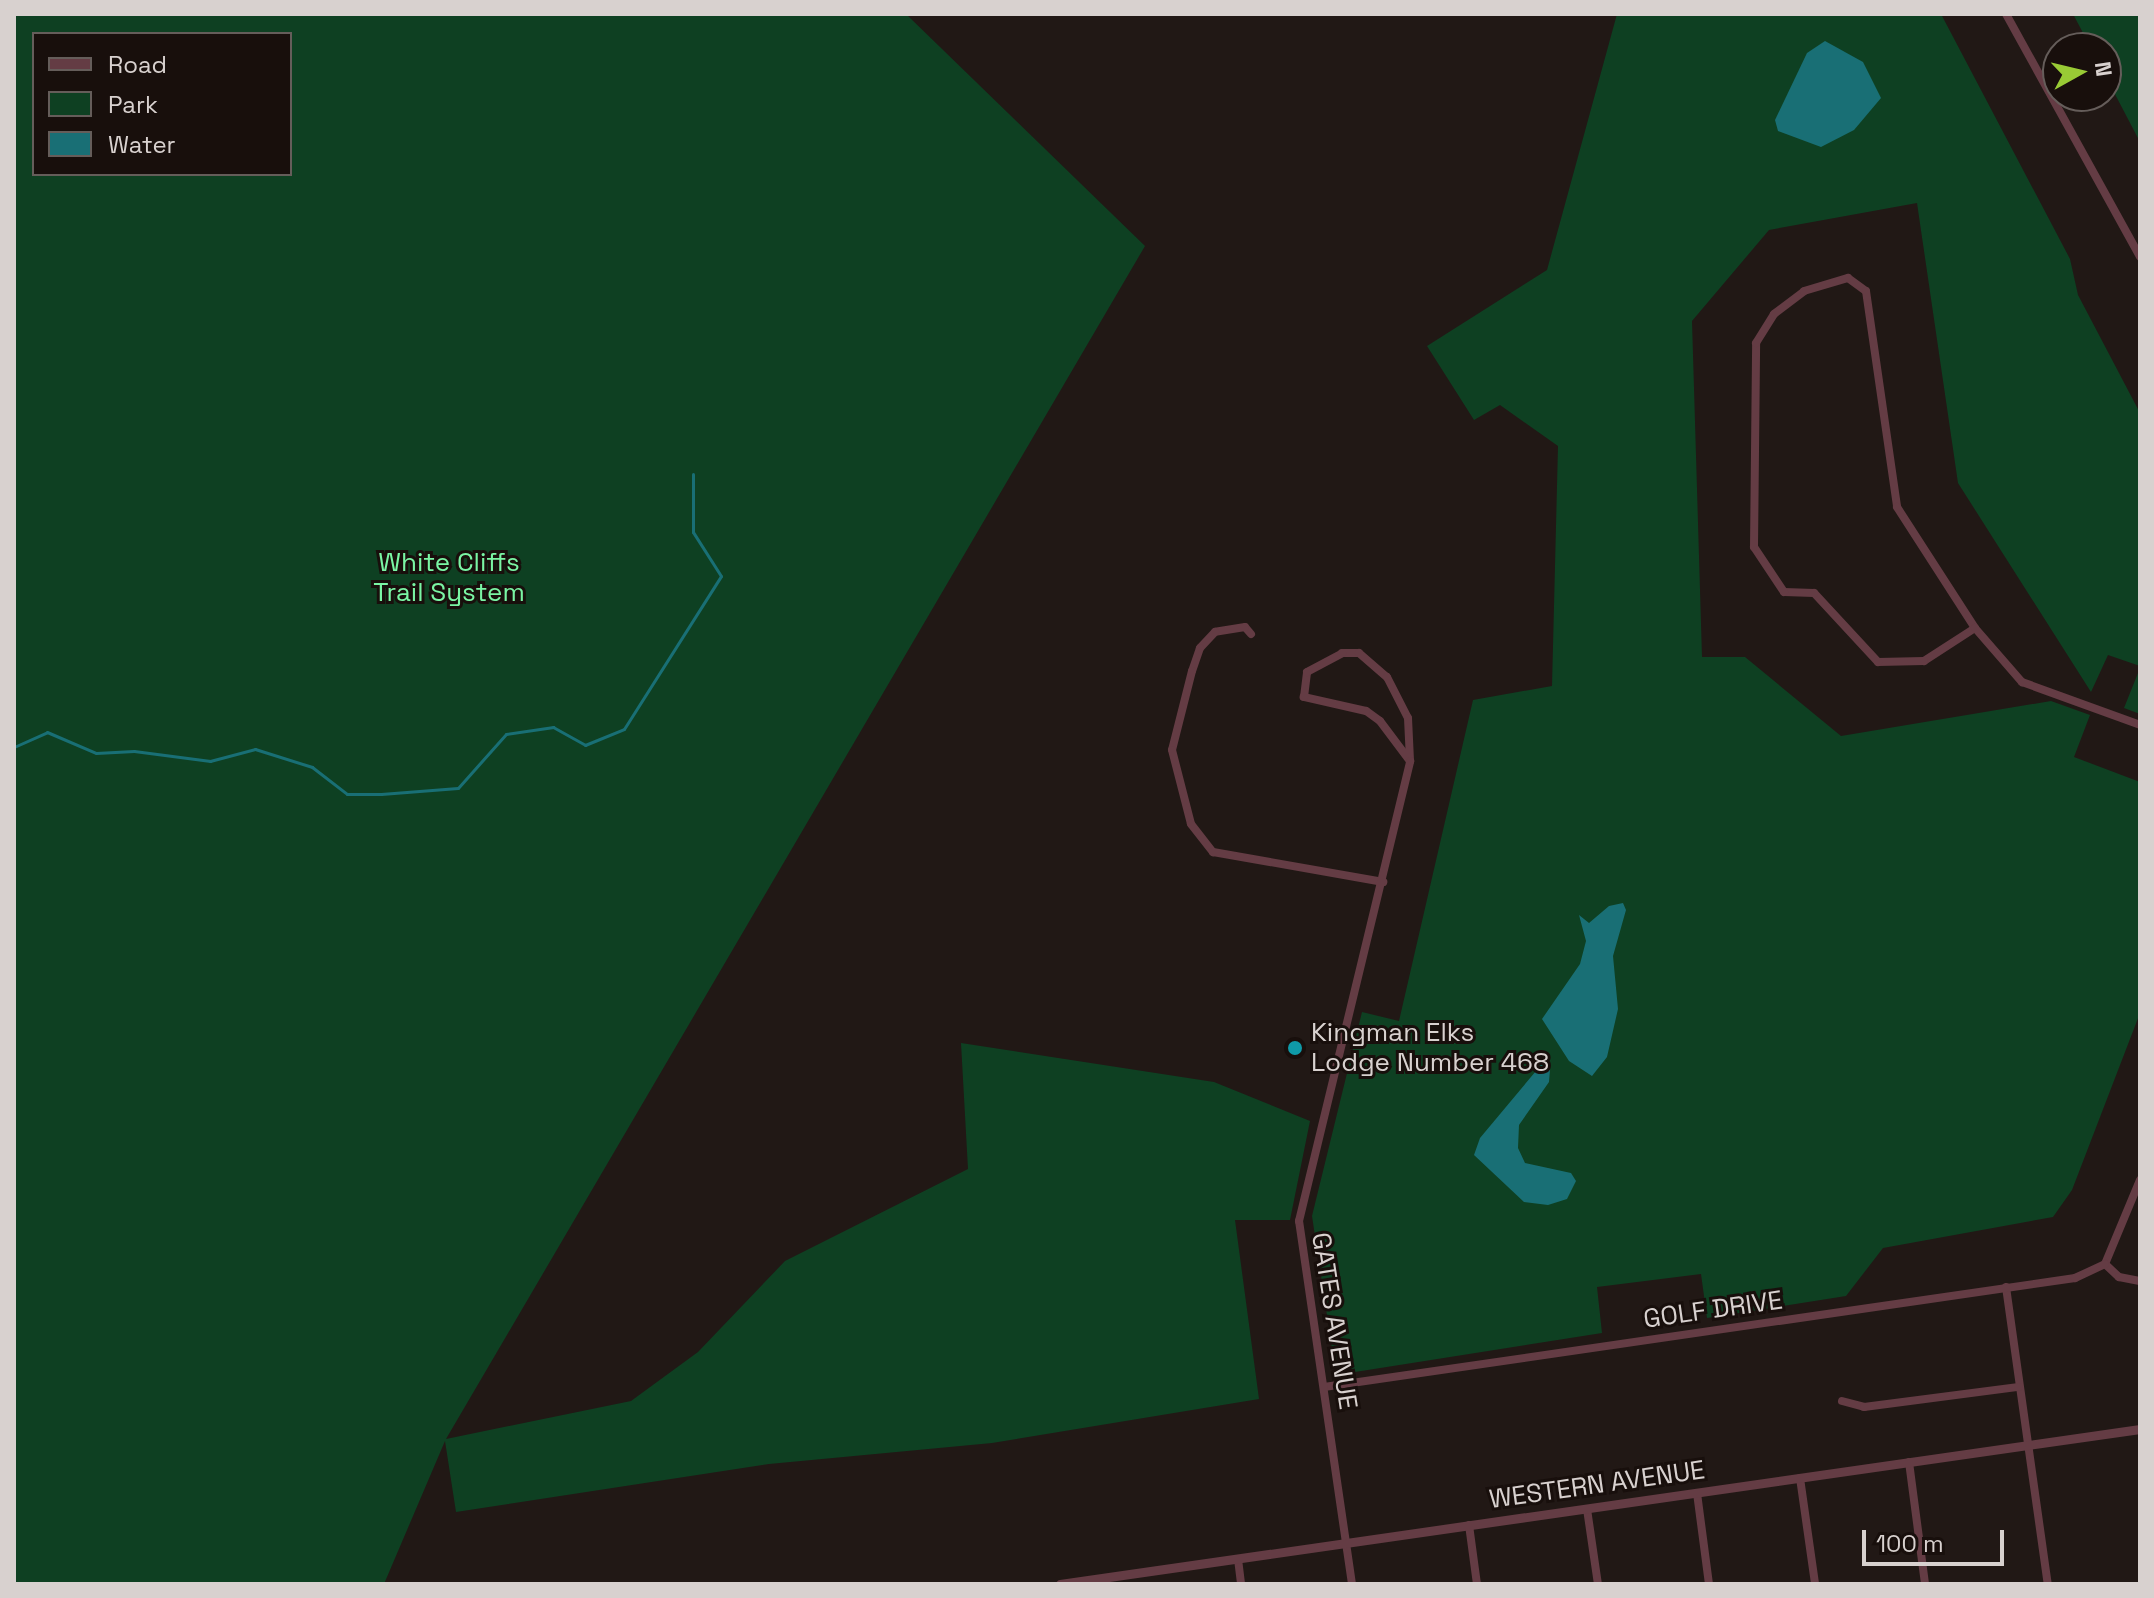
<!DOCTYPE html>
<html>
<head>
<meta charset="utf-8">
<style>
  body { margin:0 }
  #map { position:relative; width:2154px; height:1598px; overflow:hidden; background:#211815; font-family:"Space Grotesk",sans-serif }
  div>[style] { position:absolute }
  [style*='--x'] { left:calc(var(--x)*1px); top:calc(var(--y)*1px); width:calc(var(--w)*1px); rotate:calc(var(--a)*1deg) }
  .green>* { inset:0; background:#0e4022 }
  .water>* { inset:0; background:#196f75 }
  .stream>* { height:3px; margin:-1.5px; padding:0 1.5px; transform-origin:1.5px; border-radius:1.5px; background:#196f75 }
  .minor>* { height:8px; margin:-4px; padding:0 4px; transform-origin:4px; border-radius:4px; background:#643c44 }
  .tertiary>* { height:9px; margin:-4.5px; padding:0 4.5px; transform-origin:4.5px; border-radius:4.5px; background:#643c44 }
  .dots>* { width:22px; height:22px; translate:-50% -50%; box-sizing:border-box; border:4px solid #180f0c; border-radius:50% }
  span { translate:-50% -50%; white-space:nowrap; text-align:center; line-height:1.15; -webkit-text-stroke:6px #180f0c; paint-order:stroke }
  .park-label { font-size:26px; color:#7af5a4 }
  .poi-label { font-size:26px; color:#d8d1cf }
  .left { translate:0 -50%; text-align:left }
  .street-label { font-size:26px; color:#d8d1cf }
  .frame { position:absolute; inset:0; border:16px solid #d8d1cf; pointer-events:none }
  .legend { position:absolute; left:32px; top:32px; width:260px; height:144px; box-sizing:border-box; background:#180f0c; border:2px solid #655d5a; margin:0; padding:10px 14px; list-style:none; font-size:24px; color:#d8d1cf }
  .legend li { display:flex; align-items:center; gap:16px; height:40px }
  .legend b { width:40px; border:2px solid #655d5a }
  .north { position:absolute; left:2042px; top:32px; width:80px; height:80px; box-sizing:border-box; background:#180f0c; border:2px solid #655d5a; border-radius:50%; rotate:82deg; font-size:22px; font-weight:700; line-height:32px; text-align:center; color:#d8d1cf }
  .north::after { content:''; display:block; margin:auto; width:28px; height:36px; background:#99cb35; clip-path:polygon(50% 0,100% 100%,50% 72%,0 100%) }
  .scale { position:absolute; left:1862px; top:1530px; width:142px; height:36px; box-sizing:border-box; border:4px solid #d8d1cf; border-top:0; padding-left:10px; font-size:24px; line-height:28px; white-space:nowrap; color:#d8d1cf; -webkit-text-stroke:6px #180f0c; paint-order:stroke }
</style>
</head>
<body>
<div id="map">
  <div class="green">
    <div style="clip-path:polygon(evenodd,14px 14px,906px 14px,1145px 246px,446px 1439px,631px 1401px,698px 1352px,785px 1261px,968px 1169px,961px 1043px,1214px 1082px,1310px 1121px,1290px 1220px,1235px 1220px,1259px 1399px,992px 1443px,769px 1464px,456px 1512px,445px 1441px,384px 1584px,14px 1584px,14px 14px,290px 34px,290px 174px,34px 174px,34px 34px,290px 34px)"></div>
    <div style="clip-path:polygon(1617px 14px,1941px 14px,2070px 259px,2078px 295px,2140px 413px,2140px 666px,2108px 655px,2091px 692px,1958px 483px,1917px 203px,1769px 230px,1692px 321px,1702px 657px,1745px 657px,1841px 736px,2051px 701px,2090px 715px,2074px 757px,2140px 782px,2140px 1013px,2072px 1190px,2053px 1217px,1883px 1248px,1846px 1296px,1707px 1318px,1701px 1274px,1597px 1287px,1602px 1333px,1336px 1375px,1312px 1216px,1362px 1012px,1399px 1021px,1473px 700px,1552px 686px,1558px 446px,1500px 405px,1474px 420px,1427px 346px,1547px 270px)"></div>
    <div style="clip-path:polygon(2073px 14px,2140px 14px,2140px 142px,2106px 77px,2106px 48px,2091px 48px)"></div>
    <div style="clip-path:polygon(2140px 668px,2140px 714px,2124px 708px)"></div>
  </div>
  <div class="water">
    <div style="clip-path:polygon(1825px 41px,1863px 62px,1881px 98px,1854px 130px,1821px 147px,1778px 131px,1775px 120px,1807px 53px)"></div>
    <div style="clip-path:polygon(1623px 903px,1626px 910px,1613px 956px,1618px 1009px,1607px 1057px,1592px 1076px,1569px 1061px,1542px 1019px,1580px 964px,1586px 941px,1579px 915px,1589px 923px,1609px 906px)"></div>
    <div style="clip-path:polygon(1541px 1065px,1550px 1070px,1549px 1082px,1519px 1125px,1518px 1148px,1525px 1163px,1571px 1173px,1576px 1181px,1567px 1199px,1548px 1205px,1524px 1202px,1474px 1155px,1480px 1138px)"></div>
  </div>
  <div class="stream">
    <div style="--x:14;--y:747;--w:36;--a:-24"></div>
    <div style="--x:47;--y:732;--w:53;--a:23.2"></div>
    <div style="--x:96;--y:753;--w:38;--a:-3"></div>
    <div style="--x:134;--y:751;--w:77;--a:7.5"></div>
    <div style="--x:210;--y:761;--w:47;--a:-14.9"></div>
    <div style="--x:255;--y:749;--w:60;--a:17.5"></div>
    <div style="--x:312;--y:767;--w:44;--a:37.6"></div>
    <div style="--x:347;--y:794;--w:34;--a:0"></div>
    <div style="--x:381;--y:794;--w:77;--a:-4.5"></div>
    <div style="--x:458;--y:788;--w:72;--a:-48.4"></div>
    <div style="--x:506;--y:734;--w:48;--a:-8.5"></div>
    <div style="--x:553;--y:727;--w:37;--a:29"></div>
    <div style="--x:585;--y:745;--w:42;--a:-22.3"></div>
    <div style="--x:624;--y:729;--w:181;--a:-57.6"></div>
    <div style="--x:721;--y:576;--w:52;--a:-122.5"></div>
    <div style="--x:693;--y:532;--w:58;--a:-90"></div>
  </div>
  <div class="minor">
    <div style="--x:2006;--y:14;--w:277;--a:61.1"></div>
    <div style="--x:1848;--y:278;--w:22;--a:36"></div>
    <div style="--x:1866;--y:291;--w:218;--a:81.8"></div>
    <div style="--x:1897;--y:507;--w:144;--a:57.2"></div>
    <div style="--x:1975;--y:628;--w:61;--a:147.1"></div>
    <div style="--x:1924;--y:661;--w:46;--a:178.8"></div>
    <div style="--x:1878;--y:662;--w:94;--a:-132.8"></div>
    <div style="--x:1814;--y:593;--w:30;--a:-178"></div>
    <div style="--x:1784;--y:592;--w:54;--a:-123.7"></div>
    <div style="--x:1754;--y:547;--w:204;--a:-89.4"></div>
    <div style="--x:1756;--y:343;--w:34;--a:-58"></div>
    <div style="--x:1774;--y:314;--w:38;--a:-37"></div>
    <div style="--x:1804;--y:291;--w:46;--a:-16.5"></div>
    <div style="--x:1975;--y:628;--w:72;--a:49"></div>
    <div style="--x:2022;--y:682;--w:126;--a:20"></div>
    <div style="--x:1251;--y:634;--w:9;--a:-131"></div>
    <div style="--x:1245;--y:627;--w:30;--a:171"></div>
    <div style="--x:1215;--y:632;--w:22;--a:133"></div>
    <div style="--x:1200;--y:648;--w:24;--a:109"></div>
    <div style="--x:1192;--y:671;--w:81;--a:104.2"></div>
    <div style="--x:1172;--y:750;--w:76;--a:75.6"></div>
    <div style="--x:1191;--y:824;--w:36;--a:52"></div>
    <div style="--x:1213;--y:852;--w:173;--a:10"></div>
    <div style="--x:1342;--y:653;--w:17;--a:0"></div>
    <div style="--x:1359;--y:653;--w:37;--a:41"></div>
    <div style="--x:1387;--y:677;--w:46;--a:62.9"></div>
    <div style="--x:1408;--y:718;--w:43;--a:87.3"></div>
    <div style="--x:1410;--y:761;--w:50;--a:-126.9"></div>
    <div style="--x:1380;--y:721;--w:17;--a:-144"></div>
    <div style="--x:1366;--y:711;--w:64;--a:-167.3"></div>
    <div style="--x:1304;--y:697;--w:25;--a:-83"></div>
    <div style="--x:1307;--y:672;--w:40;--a:-28"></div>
    <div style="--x:2105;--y:1264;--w:91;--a:-67.4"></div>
    <div style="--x:2105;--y:1264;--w:19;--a:43"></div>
    <div style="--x:2119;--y:1277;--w:21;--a:11"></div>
    <div style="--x:2006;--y:1287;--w:300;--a:82"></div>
    <div style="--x:1324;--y:1387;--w:759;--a:-8.26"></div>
    <div style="--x:2075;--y:1278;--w:33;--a:-25"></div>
    <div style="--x:1842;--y:1401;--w:23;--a:15"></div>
    <div style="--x:1864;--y:1407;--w:156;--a:-7.4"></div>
    <div style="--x:1909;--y:1462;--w:123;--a:82.5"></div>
    <div style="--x:1800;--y:1478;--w:107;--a:81.9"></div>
    <div style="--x:1697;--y:1493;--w:92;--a:82.5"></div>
    <div style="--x:1587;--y:1509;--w:76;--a:81.7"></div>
    <div style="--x:1469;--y:1525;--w:60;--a:82.3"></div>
    <div style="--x:1238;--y:1559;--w:25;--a:83"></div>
    <div style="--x:1352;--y:1584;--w:367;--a:-98.3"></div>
    <div style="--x:1299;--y:1221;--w:473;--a:-76.4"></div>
  </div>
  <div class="tertiary">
    <div style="--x:1060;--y:1584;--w:1091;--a:-8.17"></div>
  </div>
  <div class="dots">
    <div style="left:1295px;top:1048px;background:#0f9aa8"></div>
  </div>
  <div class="park-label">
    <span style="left:449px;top:578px">White Cliffs<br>Trail System</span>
  </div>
  <div class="poi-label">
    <span class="left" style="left:1311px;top:1048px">Kingman Elks<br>Lodge Number 468</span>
  </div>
  <div class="street-label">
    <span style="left:1713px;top:1310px;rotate:-8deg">GOLF DRIVE</span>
    <span style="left:1334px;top:1321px;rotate:81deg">GATES AVENUE</span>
    <span style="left:1597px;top:1485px;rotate:-8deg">WESTERN AVENUE</span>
  </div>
  <div class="frame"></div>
  <ul class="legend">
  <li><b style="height:10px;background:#643c44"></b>Road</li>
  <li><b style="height:22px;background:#0e4022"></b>Park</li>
  <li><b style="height:22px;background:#196f75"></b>Water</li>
  </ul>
  <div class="north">N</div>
  <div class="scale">100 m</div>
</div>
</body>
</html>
